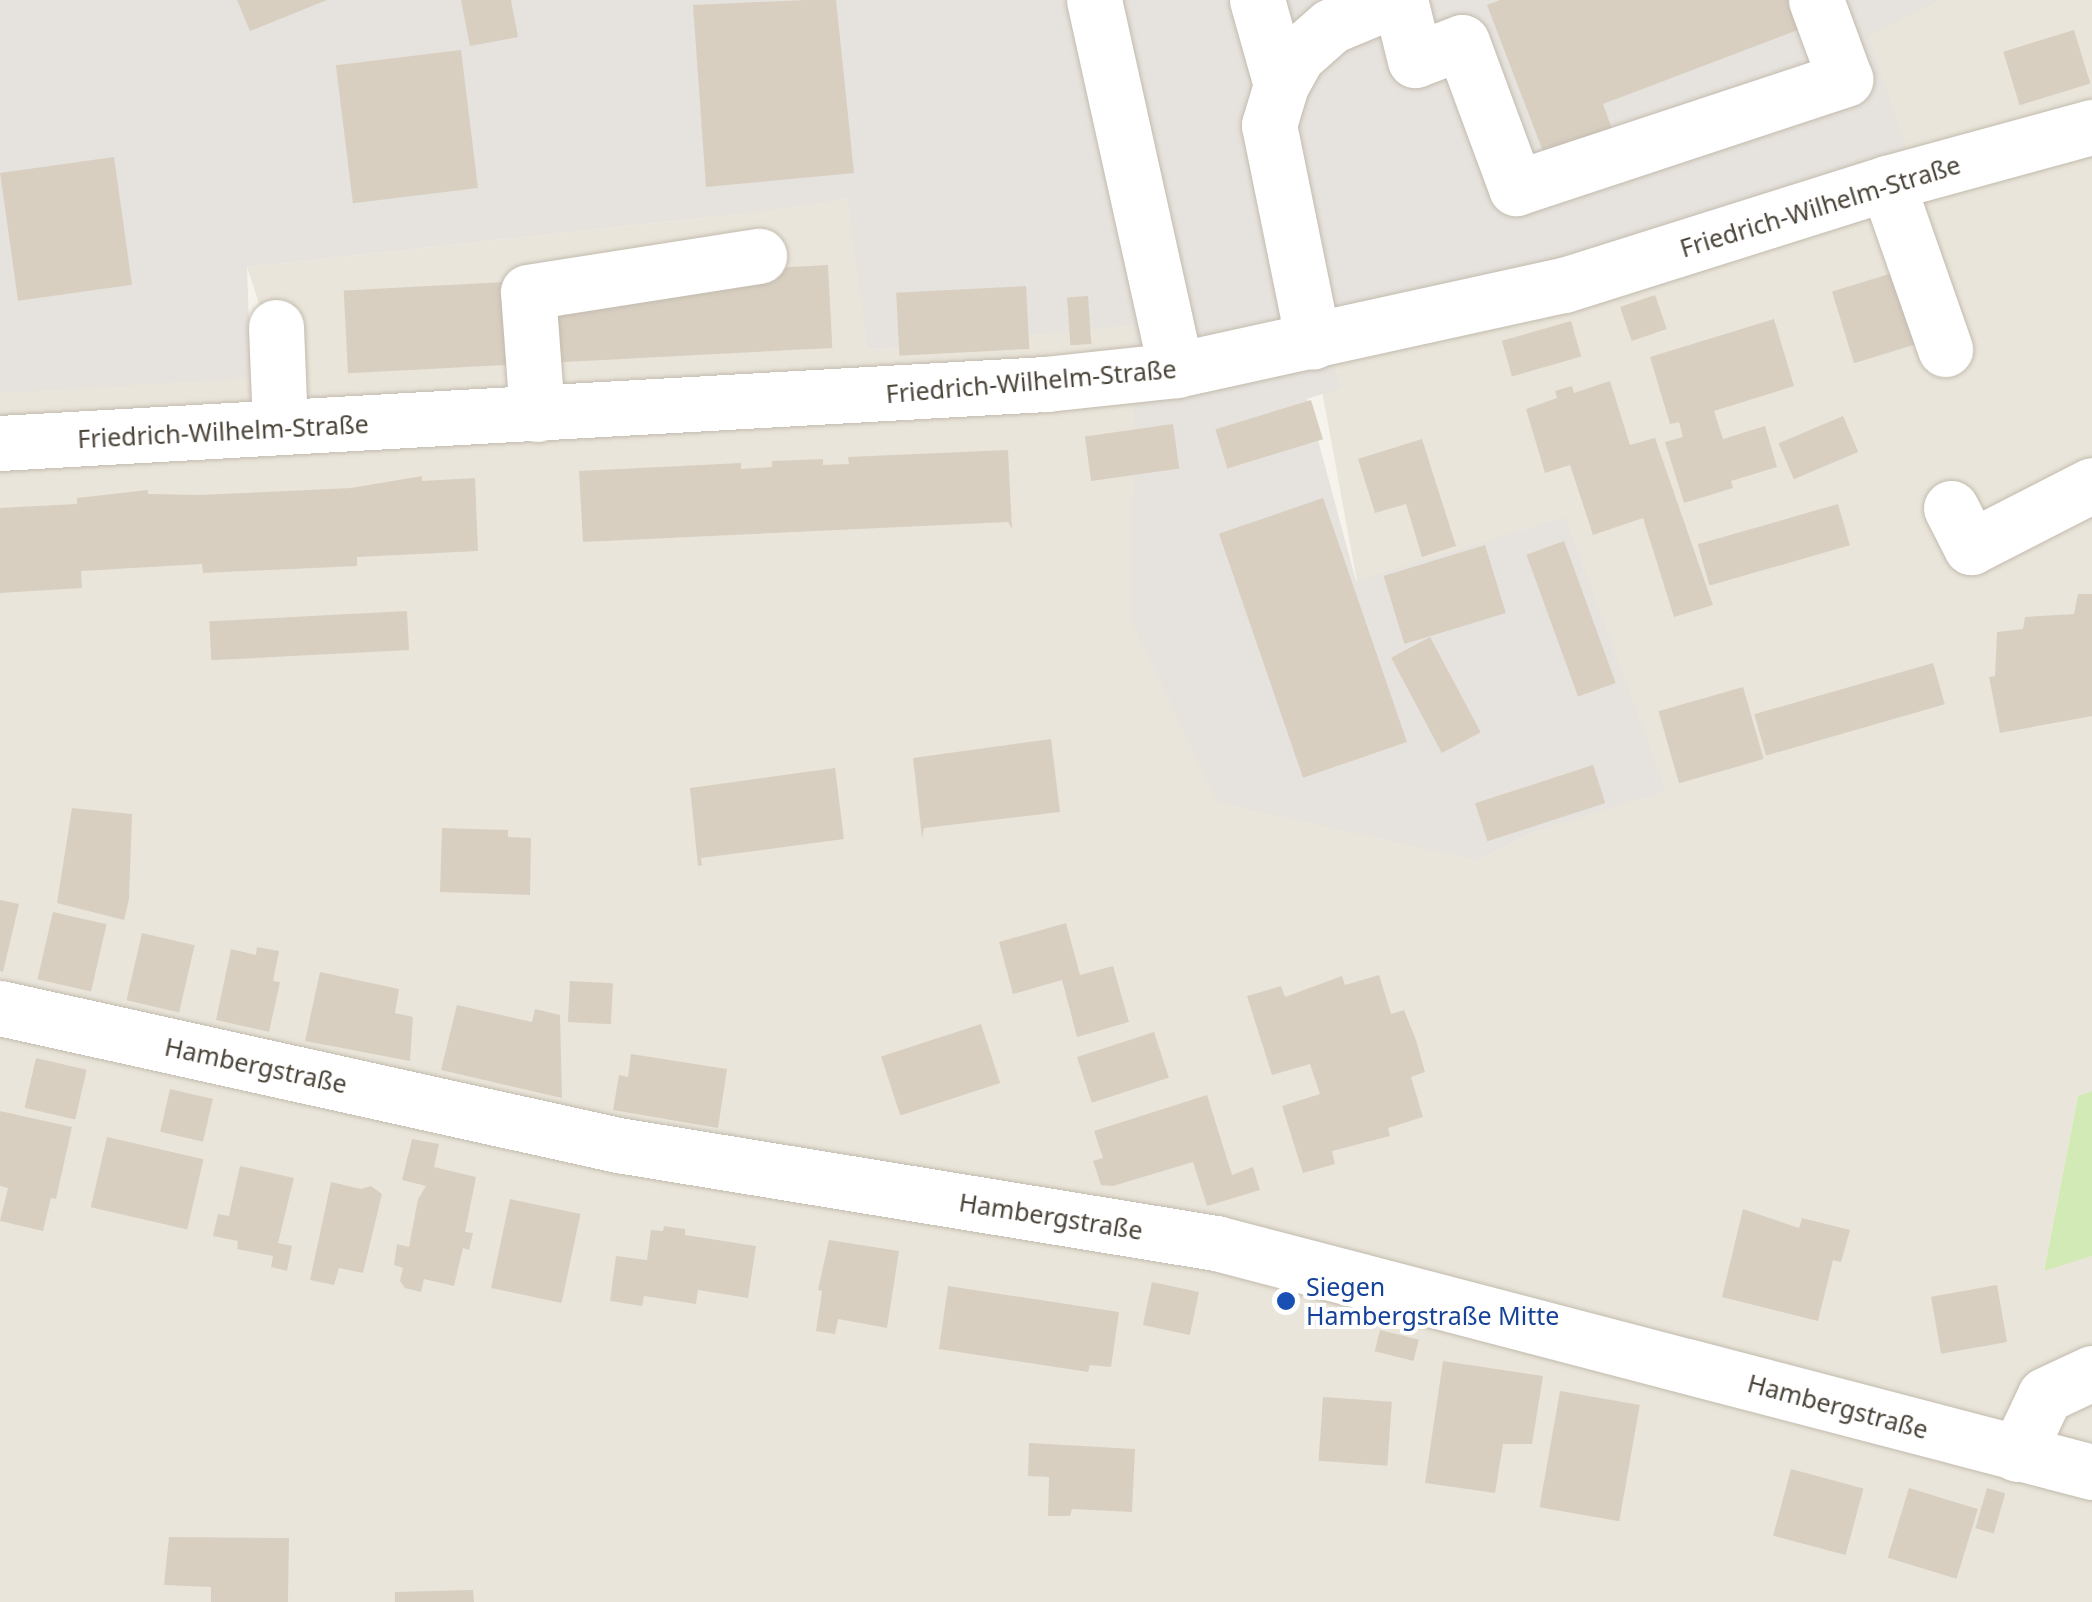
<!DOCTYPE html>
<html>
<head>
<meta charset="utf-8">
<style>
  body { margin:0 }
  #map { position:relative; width:2092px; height:1602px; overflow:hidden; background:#f6f3ec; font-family:"Noto Sans",sans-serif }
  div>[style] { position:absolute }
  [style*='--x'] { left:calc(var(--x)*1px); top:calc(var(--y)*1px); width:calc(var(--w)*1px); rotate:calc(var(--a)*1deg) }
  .residential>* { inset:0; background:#eae5da }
  .industrial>* { inset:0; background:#e6e2dd }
  .green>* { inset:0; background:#d2eab5 }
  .building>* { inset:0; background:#d8cfc1; transform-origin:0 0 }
  .roads { filter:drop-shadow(0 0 2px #c2bbae) drop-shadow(0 0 2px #c2bbae) }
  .minor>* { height:55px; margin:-27.5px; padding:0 27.5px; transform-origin:27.5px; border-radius:27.5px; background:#fff }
  .dots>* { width:28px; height:28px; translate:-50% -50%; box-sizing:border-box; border:5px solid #fff; border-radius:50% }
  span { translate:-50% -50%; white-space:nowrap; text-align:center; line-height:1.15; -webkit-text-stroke:8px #fff; paint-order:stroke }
  .street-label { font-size:25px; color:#4b4439 }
  .transit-label { font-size:25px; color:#164399 }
  .left { translate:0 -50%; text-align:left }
</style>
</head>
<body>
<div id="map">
  <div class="residential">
    <div style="clip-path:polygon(1943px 0,2092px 0,2092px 1091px,2078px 1096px,2044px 1270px,2092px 1256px,2092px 1602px,0 1602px,0 392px,282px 374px,247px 267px,700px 218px,847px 197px,869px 350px,1134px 324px,1476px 860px,1537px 831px,1666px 790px,1357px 582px,1313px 342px,1868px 35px)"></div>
  </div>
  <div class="industrial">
    <div style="clip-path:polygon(0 0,1943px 0,1869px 35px,1906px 149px,1323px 333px,1341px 388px,1307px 399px,1356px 581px,1565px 517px,1666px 791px,1537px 831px,1476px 860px,1217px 802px,1132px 622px,1134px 325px,868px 350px,847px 198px,765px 211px,247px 267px,251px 378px,0 393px)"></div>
  </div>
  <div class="green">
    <div style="clip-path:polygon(2092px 1091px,2092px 1256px,2044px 1271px,2078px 1096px)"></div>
  </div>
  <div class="building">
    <div style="clip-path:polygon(237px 0,327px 0,250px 31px)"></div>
    <div style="clip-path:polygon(461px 0,511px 0,518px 37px,470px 46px)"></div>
    <div style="clip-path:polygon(806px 0,836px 0,854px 173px,706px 187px,693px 5px)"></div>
    <div style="clip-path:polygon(1500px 0,1796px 0,1806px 27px,1603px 104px,1612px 129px,1544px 154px,1487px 5px)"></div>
    <div style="left:2074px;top:30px;width:56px;height:74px;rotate:73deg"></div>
    <div style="left:461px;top:50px;width:139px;height:126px;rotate:83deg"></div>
    <div style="left:114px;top:157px;width:129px;height:115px;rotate:82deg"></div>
    <div style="left:828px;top:265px;width:83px;height:485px;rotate:87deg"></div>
    <div style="left:1899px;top:271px;width:75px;height:70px;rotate:73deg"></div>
    <div style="left:1026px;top:286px;width:63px;height:130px;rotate:87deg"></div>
    <div style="left:1655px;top:295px;width:36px;height:37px;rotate:71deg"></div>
    <div style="left:1088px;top:296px;width:48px;height:21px;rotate:86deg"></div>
    <div style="clip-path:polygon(1774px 319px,1794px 386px,1714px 411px,1723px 439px,1765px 426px,1777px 467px,1731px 481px,1733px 488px,1684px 503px,1665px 442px,1683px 437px,1679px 422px,1670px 424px,1650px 357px)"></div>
    <div style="left:1571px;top:321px;width:37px;height:72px;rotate:74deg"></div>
    <div style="clip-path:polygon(1610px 381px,1630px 445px,1655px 438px,1713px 605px,1674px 617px,1643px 518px,1593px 535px,1570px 465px,1545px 473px,1526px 409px,1557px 398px,1555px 391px,1572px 386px,1574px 393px)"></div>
    <div style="left:1311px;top:400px;width:41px;height:100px;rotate:73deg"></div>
    <div style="left:1843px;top:416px;width:39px;height:70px;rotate:67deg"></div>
    <div style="left:1173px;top:424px;width:45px;height:89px;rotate:82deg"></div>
    <div style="clip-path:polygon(1422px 439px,1456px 546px,1422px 557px,1406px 504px,1375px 513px,1358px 459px)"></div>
    <div style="clip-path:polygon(1008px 450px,1012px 529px,1008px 522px,583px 542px,579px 471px,741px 463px,741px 469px,772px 467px,772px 461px,823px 459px,823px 465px,849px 464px,848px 457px)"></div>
    <div style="clip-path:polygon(422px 476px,422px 481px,475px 478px,478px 551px,357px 557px,357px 566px,203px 573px,202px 564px,81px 571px,82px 588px,0 593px,0 508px,77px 504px,77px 498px,148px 490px,148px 494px,200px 495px,351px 488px)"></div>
    <div style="left:1323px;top:498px;width:258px;height:110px;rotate:71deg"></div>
    <div style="left:1838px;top:504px;width:43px;height:146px;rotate:74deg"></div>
    <div style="left:1564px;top:541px;width:151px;height:40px;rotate:70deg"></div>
    <div style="left:1485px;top:545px;width:71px;height:106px;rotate:73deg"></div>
    <div style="clip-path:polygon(2078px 594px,2092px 594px,2092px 716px,2000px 733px,1989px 677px,1995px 676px,1997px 632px,2023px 629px,2025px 617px,2074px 614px)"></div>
    <div style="left:407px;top:611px;width:39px;height:198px;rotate:87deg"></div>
    <div style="left:1430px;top:637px;width:108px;height:44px;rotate:62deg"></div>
    <div style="left:1933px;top:663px;width:43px;height:186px;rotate:74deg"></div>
    <div style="left:1743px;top:687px;width:75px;height:88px;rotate:74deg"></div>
    <div style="clip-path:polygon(1051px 739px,1060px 812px,924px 828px,922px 838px,913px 758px)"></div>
    <div style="left:1593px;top:765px;width:40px;height:124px;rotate:72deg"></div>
    <div style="clip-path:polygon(835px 768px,844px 839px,701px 858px,702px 865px,698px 866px,690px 788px)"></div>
    <div style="clip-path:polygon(72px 808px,132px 814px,129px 899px,124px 920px,57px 903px)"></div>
    <div style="clip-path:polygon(442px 828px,508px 830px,508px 837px,531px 838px,530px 895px,440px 892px)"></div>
    <div style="clip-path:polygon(0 900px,19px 904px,3px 972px,0 971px)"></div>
    <div style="left:53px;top:912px;width:55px;height:69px;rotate:13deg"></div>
    <div style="clip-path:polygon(1066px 923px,1080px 975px,1113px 966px,1129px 1022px,1077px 1037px,1062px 980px,1013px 994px,999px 942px)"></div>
    <div style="left:142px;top:933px;width:54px;height:69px;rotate:13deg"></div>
    <div style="clip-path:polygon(257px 947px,279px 951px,273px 981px,280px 982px,269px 1032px,216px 1020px,231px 949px,256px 955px)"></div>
    <div style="clip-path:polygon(320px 972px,399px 989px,395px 1013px,413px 1017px,410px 1061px,305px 1041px)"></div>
    <div style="clip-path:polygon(1379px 975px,1391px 1014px,1404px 1010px,1416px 1040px,1425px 1072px,1411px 1077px,1423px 1117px,1388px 1128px,1390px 1136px,1332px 1151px,1335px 1164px,1303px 1173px,1282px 1106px,1320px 1094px,1310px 1064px,1272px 1075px,1247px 996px,1281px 986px,1285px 997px,1342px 976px,1345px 985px)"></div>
    <div style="left:570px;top:981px;width:43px;height:41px;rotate:3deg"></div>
    <div style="clip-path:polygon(457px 1005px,532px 1022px,535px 1009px,560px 1015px,562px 1098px,441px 1070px)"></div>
    <div style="left:981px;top:1024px;width:62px;height:105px;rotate:72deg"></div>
    <div style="left:1154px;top:1032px;width:48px;height:81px;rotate:72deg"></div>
    <div style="clip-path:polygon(631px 1054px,727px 1069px,718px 1128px,613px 1110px,619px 1075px,628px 1077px)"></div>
    <div style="left:36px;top:1058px;width:52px;height:51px;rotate:13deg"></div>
    <div style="left:170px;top:1089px;width:44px;height:44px;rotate:13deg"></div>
    <div style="clip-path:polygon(1207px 1095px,1232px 1175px,1253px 1167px,1260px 1190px,1207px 1206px,1193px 1162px,1113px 1186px,1101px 1185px,1093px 1161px,1103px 1158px,1094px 1131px)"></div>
    <div style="clip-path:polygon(0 1111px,72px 1127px,56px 1199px,51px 1198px,43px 1231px,0 1221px,8px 1188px,0 1186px)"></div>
    <div style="left:107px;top:1137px;width:99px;height:72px;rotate:13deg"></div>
    <div style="clip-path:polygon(412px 1139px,439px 1144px,434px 1167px,476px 1177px,465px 1232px,473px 1233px,469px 1250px,463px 1248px,454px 1286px,424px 1279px,421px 1292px,405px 1288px,400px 1281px,403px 1268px,394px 1265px,397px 1244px,409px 1247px,418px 1199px,426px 1186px,402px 1180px)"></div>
    <div style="clip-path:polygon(240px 1166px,294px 1178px,278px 1243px,292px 1246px,287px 1271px,271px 1267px,273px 1256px,237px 1249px,238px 1241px,213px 1236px,218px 1214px,229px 1216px)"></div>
    <div style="clip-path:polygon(331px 1182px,361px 1189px,371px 1186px,382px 1194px,363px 1273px,339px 1268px,334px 1285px,310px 1280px)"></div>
    <div style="left:510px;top:1199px;width:72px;height:91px;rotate:12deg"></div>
    <div style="clip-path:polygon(1743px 1209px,1799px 1228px,1802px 1218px,1850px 1230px,1841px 1262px,1833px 1260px,1818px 1321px,1722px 1297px)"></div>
    <div style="clip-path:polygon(664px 1226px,685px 1229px,685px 1235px,756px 1246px,748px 1298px,698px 1290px,696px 1304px,644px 1296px,642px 1306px,610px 1301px,616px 1256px,647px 1260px,651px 1230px,663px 1231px)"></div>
    <div style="clip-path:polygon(829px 1240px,899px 1251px,887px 1328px,838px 1319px,835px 1334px,816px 1331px,822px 1291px,818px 1290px)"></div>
    <div style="left:1152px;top:1282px;width:48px;height:44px;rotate:12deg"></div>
    <div style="left:1997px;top:1285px;width:58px;height:67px;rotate:80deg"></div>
    <div style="clip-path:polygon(948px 1286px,1119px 1312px,1111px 1367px,1090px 1365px,1088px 1372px,939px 1349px)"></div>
    <div style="left:1380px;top:1330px;width:40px;height:22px;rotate:14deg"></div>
    <div style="clip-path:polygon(1443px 1361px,1543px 1376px,1532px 1444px,1503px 1444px,1495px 1493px,1425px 1483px)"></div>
    <div style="left:1560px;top:1391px;width:81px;height:118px;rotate:10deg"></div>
    <div style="left:1323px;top:1397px;width:69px;height:64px;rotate:4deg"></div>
    <div style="clip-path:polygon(1029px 1443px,1135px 1449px,1132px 1512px,1072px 1509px,1070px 1516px,1048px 1516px,1049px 1477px,1028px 1476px)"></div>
    <div style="left:1791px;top:1469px;width:75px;height:69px;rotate:15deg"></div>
    <div style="left:1909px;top:1488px;width:72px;height:73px;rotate:17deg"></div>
    <div style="left:1987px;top:1488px;width:19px;height:42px;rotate:16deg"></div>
    <div style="clip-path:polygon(169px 1537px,289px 1538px,288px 1602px,211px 1602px,211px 1587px,164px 1585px)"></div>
    <div style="clip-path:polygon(473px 1590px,474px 1602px,395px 1602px,395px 1592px)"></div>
  </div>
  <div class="roads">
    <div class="minor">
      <div style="--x:1094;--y:0;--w:379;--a:77.5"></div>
      <div style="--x:1257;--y:0;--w:88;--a:74.2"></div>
      <div style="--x:1281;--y:85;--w:42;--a:106.7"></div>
      <div style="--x:1269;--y:125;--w:221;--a:78.5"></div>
      <div style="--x:1400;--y:0;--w:62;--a:76"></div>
      <div style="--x:1415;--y:60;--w:50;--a:-21"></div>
      <div style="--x:1462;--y:42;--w:156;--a:69.7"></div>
      <div style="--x:1516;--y:188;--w:347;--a:-18.3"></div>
      <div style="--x:1845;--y:79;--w:84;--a:-110.2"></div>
      <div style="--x:1281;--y:85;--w:33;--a:-61"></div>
      <div style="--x:1297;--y:56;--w:45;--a:-41.4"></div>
      <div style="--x:1331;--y:26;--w:67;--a:-22.8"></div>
      <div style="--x:1887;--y:183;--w:176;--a:70.7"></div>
      <div style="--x:276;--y:327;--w:100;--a:87.7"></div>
      <div style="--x:537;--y:414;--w:122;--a:-94.2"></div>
      <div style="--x:528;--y:292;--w:234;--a:-8.9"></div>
      <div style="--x:0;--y:443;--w:1048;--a:-3.23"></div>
      <div style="--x:1046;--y:384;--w:131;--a:-6.1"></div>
      <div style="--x:1176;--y:370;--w:397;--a:-12.4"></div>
      <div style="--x:1564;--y:285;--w:339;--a:-17.5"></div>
      <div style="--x:1887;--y:183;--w:213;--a:-15.3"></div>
      <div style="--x:1951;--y:508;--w:44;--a:62.9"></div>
      <div style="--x:1971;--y:547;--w:136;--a:-27.1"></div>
      <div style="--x:0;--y:1008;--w:633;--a:12.5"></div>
      <div style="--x:618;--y:1145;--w:606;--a:9.31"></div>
      <div style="--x:1216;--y:1243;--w:905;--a:14.65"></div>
      <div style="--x:2017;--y:1454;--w:65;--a:-64.6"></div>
      <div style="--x:2045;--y:1395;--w:52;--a:-25.1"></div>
    </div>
  </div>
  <div class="dots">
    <div style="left:1286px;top:1301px;background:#1a4fb4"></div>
  </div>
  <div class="street-label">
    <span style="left:1820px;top:206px;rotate:-17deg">Friedrich-Wilhelm-Straße</span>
    <span style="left:1031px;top:381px;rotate:-5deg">Friedrich-Wilhelm-Straße</span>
    <span style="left:223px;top:431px;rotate:-3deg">Friedrich-Wilhelm-Straße</span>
    <span style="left:256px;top:1065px;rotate:12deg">Hambergstraße</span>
    <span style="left:1051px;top:1216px;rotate:9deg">Hambergstraße</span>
    <span style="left:1838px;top:1406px;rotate:15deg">Hambergstraße</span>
  </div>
  <div class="transit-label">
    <span class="left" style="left:1306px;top:1301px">Siegen<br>Hambergstraße Mitte</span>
  </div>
</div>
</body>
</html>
